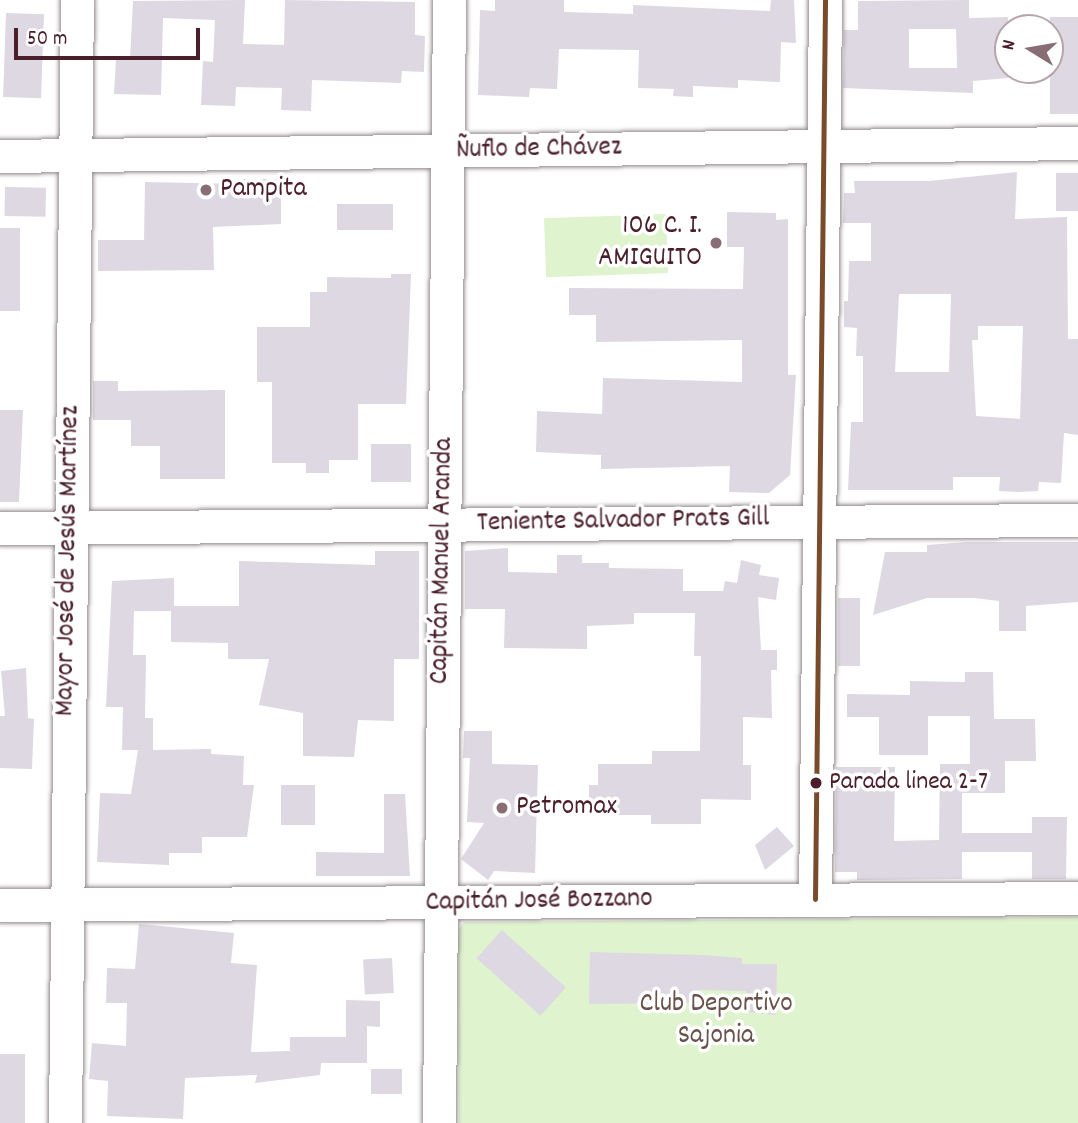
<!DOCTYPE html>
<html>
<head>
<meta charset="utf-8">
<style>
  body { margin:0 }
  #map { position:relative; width:1078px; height:1123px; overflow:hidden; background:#fff; font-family:Dekko,sans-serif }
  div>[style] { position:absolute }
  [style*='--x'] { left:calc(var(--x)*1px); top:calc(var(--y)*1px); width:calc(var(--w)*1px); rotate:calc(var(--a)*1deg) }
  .green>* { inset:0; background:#def3ce; transform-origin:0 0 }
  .building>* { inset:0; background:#ddd8e1; transform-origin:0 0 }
  .roads { filter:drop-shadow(0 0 2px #948c8e) drop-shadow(0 0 2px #948c8e) }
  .minor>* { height:33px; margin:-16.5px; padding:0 16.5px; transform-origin:16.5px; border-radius:16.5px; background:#fff }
  .bus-1>* { height:5px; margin:-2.5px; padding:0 2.5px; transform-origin:2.5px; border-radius:2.5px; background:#7a4b2a }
  .dots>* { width:19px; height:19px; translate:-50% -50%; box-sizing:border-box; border:4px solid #fff; border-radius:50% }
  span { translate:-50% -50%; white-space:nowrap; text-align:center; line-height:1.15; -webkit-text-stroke:7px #fff; paint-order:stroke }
  .bus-label { font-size:26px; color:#4a1f2b }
  .left { translate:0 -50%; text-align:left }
  .street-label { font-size:28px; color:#4a1f2b }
  .poi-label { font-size:28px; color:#4a1f2b }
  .right { translate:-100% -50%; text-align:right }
  .park-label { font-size:28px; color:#68524a }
  .north { position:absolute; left:994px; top:14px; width:70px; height:70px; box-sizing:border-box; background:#fff; border:2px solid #b7a5aa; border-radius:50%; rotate:281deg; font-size:19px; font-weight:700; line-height:28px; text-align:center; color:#4a1f2b }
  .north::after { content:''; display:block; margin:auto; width:24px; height:32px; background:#896d75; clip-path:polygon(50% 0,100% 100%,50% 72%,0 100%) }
  .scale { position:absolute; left:14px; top:28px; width:186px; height:32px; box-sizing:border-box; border:4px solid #4a1f2b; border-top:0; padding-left:9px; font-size:21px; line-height:24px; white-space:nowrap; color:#4a1f2b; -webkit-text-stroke:5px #fff; paint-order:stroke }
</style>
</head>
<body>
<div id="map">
  <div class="green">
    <div style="left:666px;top:214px;width:59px;height:122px;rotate:88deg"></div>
    <div style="clip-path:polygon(1078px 917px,1078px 1123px,459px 1123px,458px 930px,464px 922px)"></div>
  </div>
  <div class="building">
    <div style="clip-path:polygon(245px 0,243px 44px,284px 45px,285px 0,415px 2px,415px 35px,425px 36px,424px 72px,402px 71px,401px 83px,312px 80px,311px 111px,281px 110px,282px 88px,236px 87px,235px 106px,201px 105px,203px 61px,213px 62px,215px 20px,163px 18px,161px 95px,114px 94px,116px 59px,130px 59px,133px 1px)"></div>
    <div style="clip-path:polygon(495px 0,564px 0,564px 12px,633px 14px,633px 5px,770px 11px,771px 0,794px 0,796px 43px,781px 42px,780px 82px,738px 80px,738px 88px,693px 86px,693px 97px,673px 96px,674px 89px,638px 88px,639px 50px,559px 49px,557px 89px,530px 88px,529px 97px,478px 95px,480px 10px,495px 11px)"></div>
    <div style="clip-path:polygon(evenodd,969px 0,969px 18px,1008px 17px,1008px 78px,973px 81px,973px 93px,843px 88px,844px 30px,858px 30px,858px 1px,969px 0,909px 29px,956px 29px,957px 68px,909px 68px,909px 29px)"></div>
    <div style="left:6px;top:13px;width:38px;height:84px;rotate:2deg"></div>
    <div style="left:1050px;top:17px;width:28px;height:97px"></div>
    <div style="clip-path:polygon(evenodd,1017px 172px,1015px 219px,1067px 217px,1068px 339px,1078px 339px,1078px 435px,1064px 433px,1061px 483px,1039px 482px,1038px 491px,1018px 492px,999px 491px,1000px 477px,953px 477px,953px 490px,848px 490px,851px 422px,863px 422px,863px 356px,856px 356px,857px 328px,844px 327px,844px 301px,848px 301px,849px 261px,871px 261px,871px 223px,843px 223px,844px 193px,855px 193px,854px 181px,929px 181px,1017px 172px,899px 294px,951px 294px,949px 372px,895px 372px,899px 294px,1017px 172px,978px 326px,1023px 326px,1020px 419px,976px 416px,972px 340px,978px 340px,978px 326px)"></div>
    <div style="left:1056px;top:173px;width:22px;height:38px"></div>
    <div style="clip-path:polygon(239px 179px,281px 179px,281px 224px,213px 227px,214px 270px,98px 271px,98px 240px,144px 240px,145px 182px,239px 184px)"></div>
    <div style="left:5px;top:187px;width:41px;height:29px;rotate:1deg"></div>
    <div style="left:337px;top:204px;width:56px;height:26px"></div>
    <div style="clip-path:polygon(727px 212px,776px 213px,776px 220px,788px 219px,788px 375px,796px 375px,790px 475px,769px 493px,729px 492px,730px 466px,601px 469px,601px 455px,536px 452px,537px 411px,602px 414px,603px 378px,742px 382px,742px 340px,596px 342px,596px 315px,569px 315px,569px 288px,743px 289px,744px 247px,727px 247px)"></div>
    <div style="left:0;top:228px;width:20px;height:83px"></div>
    <div style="clip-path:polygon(391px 274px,411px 274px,406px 404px,358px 404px,358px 460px,329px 460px,329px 473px,306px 473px,306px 463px,272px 463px,272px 382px,257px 382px,257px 327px,310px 327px,310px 292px,327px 292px,327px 277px,391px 278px)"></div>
    <div style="clip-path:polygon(93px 381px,118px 381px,118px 391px,225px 390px,225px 479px,160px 479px,160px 446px,131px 446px,131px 420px,93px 420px)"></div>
    <div style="clip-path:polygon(0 410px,23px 410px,19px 502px,0 502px)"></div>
    <div style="left:371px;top:444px;width:40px;height:38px"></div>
    <div style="clip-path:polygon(967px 542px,1078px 542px,1078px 602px,1026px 606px,1026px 631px,999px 631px,999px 601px,974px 598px,927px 598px,873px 615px,885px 552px,927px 552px,927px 545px)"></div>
    <div style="clip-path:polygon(508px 548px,508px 572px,557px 573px,557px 555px,582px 555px,582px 563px,609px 563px,609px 568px,683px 569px,683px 591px,723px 591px,725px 581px,737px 583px,741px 560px,761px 565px,759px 575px,779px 578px,776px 600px,758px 597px,761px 650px,777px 650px,777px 670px,771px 670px,772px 718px,743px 717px,743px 765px,751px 765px,751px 800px,701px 799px,701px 824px,651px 824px,651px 815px,589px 815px,589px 785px,598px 785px,598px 764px,652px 764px,652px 751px,700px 751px,701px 656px,694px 656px,695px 613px,634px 613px,634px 624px,587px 626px,587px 649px,504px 648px,505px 609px,465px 609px,465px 551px)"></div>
    <div style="clip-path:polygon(375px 551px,419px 551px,419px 659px,394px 659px,394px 721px,358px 720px,354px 757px,303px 756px,303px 713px,259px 705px,269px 659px,228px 659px,228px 643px,171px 642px,171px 611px,134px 611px,133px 655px,146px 655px,145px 718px,153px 718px,153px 750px,211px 749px,211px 754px,244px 756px,243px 785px,254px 785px,247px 837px,202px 837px,202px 853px,169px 853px,169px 865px,97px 862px,100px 793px,131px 794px,138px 750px,122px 750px,123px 707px,106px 707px,112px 581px,174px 578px,174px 606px,239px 606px,239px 561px,375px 565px)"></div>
    <div style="left:838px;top:598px;width:22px;height:68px"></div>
    <div style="clip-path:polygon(26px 668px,28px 718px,34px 719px,32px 769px,0 768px,0 716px,5px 716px,1px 671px)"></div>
    <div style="clip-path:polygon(965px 672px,993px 672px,994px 719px,1035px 719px,1036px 761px,1005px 761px,1005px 793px,962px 793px,962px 833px,1032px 833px,1032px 817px,1067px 817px,1066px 879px,1032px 879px,1032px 852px,962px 852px,962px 879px,857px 880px,857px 872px,835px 872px,836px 767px,895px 767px,894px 841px,939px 840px,940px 764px,970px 764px,970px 716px,928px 716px,928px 755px,879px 755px,879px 717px,847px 717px,847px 694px,910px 695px,910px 681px,965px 682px)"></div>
    <div style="clip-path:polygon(464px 731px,492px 731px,492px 764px,538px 765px,535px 873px,494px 871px,488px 880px,461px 859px,484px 823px,467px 822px,470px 758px,463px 758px)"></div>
    <div style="left:281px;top:785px;width:34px;height:40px"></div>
    <div style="clip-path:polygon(384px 794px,405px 794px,410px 876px,316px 876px,316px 852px,384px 853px)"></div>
    <div style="clip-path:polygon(777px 827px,794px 846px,765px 870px,755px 845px)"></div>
    <div style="clip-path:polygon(139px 924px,234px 933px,231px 963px,257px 965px,251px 1052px,290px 1051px,290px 1037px,346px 1037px,346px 1000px,380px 1001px,380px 1027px,367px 1026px,367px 1063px,321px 1063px,320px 1075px,255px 1083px,257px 1075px,185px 1078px,183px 1119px,107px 1116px,108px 1081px,89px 1079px,92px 1043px,126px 1046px,127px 1003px,106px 1003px,107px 968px,135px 969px)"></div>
    <div style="left:502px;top:930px;width:86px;height:38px;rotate:42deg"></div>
    <div style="clip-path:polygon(590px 952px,700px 955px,742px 958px,742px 964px,777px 964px,776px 1015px,746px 1012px,746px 991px,699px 990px,698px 1003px,589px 1004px)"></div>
    <div style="left:392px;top:958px;width:35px;height:29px;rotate:87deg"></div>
    <div style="left:0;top:1054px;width:25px;height:69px"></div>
    <div style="left:371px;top:1069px;width:31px;height:25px"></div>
  </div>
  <div class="roads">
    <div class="minor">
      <div style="--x:0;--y:156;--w:1078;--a:-0.69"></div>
      <div style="--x:0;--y:528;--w:1078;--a:-0.43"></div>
      <div style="--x:815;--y:899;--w:899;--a:-89.36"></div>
      <div style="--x:0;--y:905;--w:1078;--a:-0.37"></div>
      <div style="--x:65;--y:1123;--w:1123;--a:-89.39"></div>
      <div style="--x:439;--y:1123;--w:1123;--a:-89.49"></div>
    </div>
  </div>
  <div class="bus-1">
    <div style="--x:815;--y:899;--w:899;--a:-89.36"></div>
  </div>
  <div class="dots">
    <div style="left:206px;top:190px;background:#896d75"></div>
    <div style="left:716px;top:243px;background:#896d75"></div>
    <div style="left:816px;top:783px;background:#4a1f2b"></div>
    <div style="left:502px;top:808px;background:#896d75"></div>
  </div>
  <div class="bus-label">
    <span class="left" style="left:829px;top:783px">Parada linea 2-7</span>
  </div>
  <div class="street-label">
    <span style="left:539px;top:150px;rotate:-1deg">Ñuflo de Chávez</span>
    <span style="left:623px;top:522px;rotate:-1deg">Teniente Salvador Prats Gill</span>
    <span style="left:69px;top:561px;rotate:-89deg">Mayor José de Jesús Martínez</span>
    <span style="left:443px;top:561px;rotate:-89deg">Capitán Manuel Aranda</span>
    <span style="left:539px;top:902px;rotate:-1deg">Capitán José Bozzano</span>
  </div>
  <div class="poi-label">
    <span class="left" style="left:220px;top:190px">Pampita</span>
    <span class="right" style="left:702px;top:243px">106 C. I.<br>AMIGUITO</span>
    <span class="left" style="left:516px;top:808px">Petromax</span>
  </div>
  <div class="park-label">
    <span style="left:716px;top:1021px">Club Deportivo<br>Sajonia</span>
  </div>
  <div class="north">N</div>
  <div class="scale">50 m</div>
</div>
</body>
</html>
